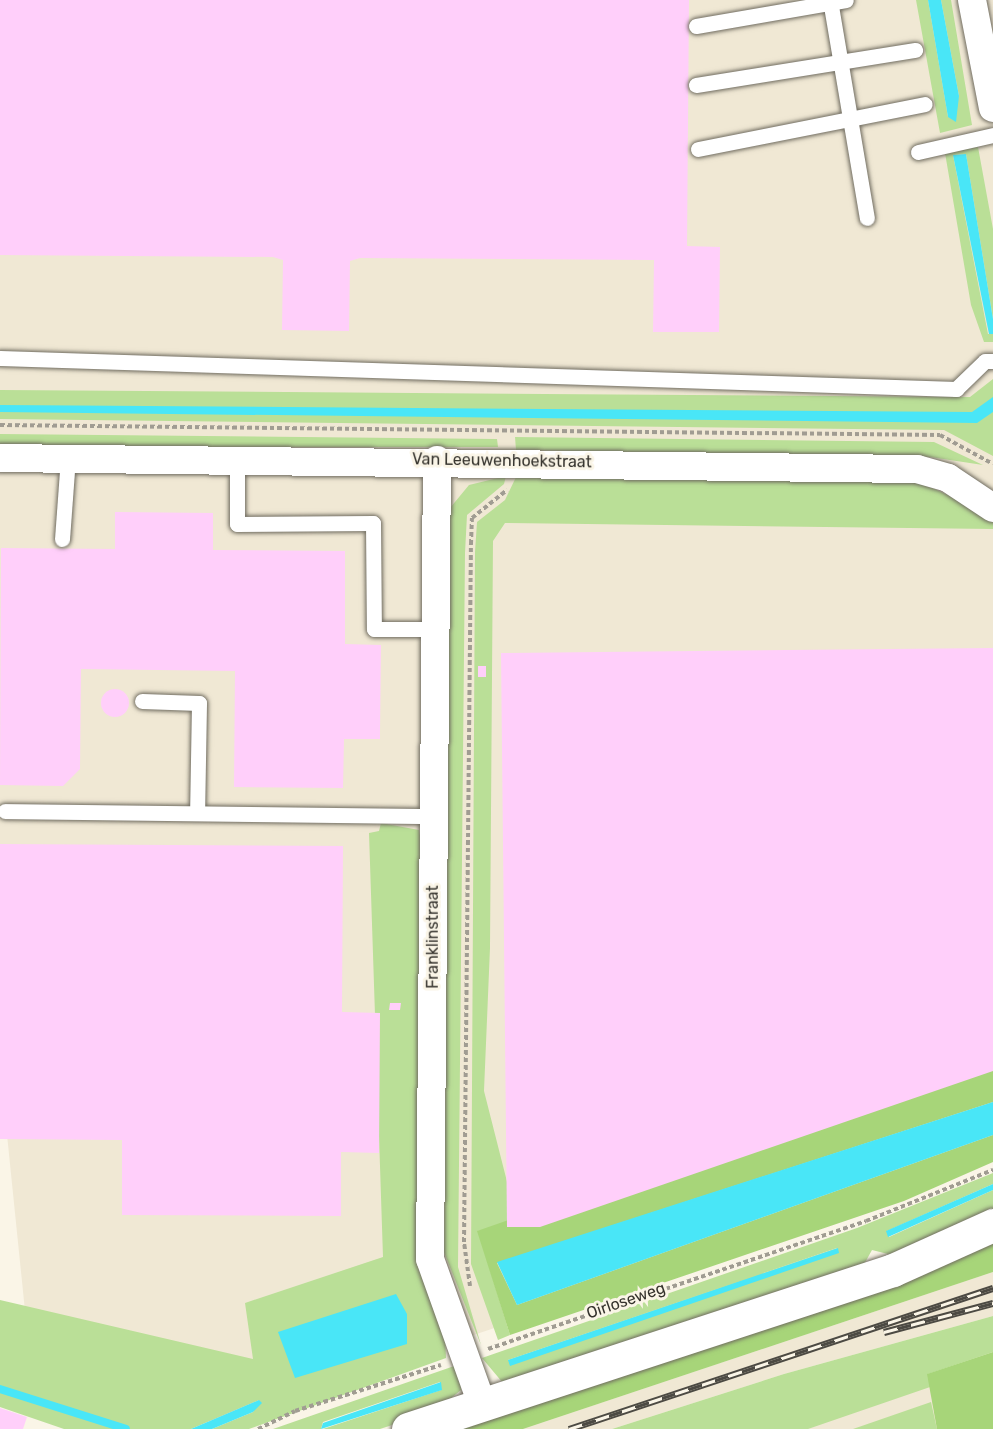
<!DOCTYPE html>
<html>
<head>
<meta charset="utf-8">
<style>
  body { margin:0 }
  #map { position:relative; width:993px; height:1429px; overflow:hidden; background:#faf5e7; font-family:Rubik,sans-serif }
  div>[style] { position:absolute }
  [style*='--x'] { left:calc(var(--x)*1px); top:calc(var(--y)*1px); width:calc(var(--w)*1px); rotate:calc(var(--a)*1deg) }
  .built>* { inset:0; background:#f0e8d4 }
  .green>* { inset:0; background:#badf97 }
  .forest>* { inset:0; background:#a7d579 }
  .water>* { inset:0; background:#49e6f7 }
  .stream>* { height:8px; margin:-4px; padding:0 4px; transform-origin:4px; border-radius:4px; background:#49e6f7 }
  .building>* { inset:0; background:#ffcffa; transform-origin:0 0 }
  .round { border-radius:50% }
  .path>* { height:4px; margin-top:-2px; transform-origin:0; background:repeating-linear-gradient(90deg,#a09c92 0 4.5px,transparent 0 7.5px) }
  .roads { filter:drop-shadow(0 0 2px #706c60) drop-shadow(0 0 2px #706c60) }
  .service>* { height:15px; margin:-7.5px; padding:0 7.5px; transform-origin:7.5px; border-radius:7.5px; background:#fff }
  .minor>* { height:28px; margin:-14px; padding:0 14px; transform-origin:14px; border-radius:14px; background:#fff }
  .tertiary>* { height:33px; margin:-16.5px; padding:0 16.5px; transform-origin:16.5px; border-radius:16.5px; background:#fff }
  .rail>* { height:7px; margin-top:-3.5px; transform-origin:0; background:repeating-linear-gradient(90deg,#faf5e7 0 14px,#4c4a43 0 28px); box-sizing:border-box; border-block:2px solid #4c4a43 }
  span { translate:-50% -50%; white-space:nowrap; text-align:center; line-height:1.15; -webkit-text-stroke:6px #faf5e7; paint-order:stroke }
  .street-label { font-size:16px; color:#35332d }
</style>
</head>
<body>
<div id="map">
  <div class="built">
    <div style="clip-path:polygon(0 0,993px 0,993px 1160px,218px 1421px,33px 1389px,0 1066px)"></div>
    <div style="clip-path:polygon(993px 1272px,993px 1316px,784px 1374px,612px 1429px,523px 1429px)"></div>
    <div style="clip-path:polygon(928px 1376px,935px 1387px,938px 1429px,774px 1429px)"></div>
  </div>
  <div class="green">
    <div style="clip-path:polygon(916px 0,928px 0,948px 117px,959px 96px,941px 0,951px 0,972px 125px,940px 133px)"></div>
    <div style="clip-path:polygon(978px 147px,993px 229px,993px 319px,966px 154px,953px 155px,988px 334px,993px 334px,993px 342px,984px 342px,971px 305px,945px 153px)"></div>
    <div style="clip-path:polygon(993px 379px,993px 456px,944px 430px,0 419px,0 390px,970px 397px)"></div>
    <div style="clip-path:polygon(0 434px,497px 439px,498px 447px,0 447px)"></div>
    <div style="clip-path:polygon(515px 437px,934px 442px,983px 465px,930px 457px,516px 450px)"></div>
    <div style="clip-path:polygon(517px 475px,919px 482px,972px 506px,993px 521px,993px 529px,505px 523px,493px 541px,490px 948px,484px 1091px,517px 1221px,478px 1231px,510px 1335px,498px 1340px,471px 1264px,475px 552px,477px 522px,505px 500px)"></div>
    <div style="clip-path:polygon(506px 476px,504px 484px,467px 515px,465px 553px,458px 1267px,481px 1345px,444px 1252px,450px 508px,469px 485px)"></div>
    <div style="clip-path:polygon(381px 823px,419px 830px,422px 846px,446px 1358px,249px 1429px,212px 1429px,253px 1412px,259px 1400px,191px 1429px,64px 1429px,0 1407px,0 1300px,253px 1359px,245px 1303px,383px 1257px,369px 833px,379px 831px)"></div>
    <div style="clip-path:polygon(evenodd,993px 1173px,993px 1184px,887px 1231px,889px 1237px,993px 1190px,993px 1211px,892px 1255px,872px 1250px,862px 1268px,508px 1389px,482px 1358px,857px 1228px,993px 1173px,837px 1248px,838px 1248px,508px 1360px,509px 1360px,837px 1248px)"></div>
    <div style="clip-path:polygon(993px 1316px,993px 1352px,928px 1374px,933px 1386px,808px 1429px,612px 1429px,784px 1374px)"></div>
    <div style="clip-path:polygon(460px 1364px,461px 1390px,435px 1411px,380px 1429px,323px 1429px,441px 1390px,440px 1382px,323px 1422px,321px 1429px,273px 1429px)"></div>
    <div style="clip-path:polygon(931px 1402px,937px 1429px,853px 1429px)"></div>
  </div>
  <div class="forest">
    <div style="clip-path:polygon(993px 1053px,993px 1102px,497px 1263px,517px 1305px,993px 1135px,993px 1162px,904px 1201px,510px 1335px,477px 1231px)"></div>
    <div style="clip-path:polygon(993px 1239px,993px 1272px,523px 1429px,452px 1429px)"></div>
    <div style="clip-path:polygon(993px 1352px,993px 1429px,937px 1429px,927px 1374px)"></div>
  </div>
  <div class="water">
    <div style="clip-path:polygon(928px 0,941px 0,959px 96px,956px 122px,948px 117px)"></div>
    <div style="clip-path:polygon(966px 154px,993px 319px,993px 334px,989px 334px,953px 155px)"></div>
    <div style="clip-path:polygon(993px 397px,993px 412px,977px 423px,0 412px,0 405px,972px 412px)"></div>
    <div style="clip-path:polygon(993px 1102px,993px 1135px,517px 1305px,497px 1262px)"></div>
    <div style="clip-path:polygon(993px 1184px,993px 1190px,888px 1237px,886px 1231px)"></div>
    <div style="clip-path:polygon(838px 1248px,839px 1253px,510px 1366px,508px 1360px)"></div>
    <div style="clip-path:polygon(396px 1294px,407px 1314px,407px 1344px,295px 1378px,278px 1332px)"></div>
    <div style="clip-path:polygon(441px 1382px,442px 1390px,321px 1429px,323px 1423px)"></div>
    <div style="clip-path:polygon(259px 1400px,262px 1403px,253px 1412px,212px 1429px,191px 1429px)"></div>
  </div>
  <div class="stream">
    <div style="--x:0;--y:1389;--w:132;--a:17.6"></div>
  </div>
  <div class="building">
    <div style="clip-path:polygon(0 0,689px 0,687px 246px,720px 247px,719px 332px,653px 332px,654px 260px,360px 258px,350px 261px,349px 331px,282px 330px,283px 260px,273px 257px,0 255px)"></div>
    <div style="clip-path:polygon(115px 512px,213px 513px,213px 550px,345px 551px,345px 644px,381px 645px,380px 731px,380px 739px,344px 739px,343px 788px,234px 787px,235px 671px,81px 669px,80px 769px,63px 786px,0 785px,1px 548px,115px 549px)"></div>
    <div style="clip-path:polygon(993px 648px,993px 1071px,540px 1227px,507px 1227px,501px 653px)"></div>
    <div style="left:478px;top:666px;width:8px;height:11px"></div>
    <div class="round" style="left:101px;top:689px;width:28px;height:28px"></div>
    <div style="clip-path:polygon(0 844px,343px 846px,342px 1012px,380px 1013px,379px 1153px,341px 1152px,341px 1216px,122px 1215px,122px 1140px,0 1139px)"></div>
    <div style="clip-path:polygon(390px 1003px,401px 1003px,400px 1010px,389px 1010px)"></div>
    <div style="clip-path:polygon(0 1408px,27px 1417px,23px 1429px,0 1429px)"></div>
  </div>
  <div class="path">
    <div style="--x:0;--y:425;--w:940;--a:0.61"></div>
    <div style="--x:940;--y:435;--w:60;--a:28.7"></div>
    <div style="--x:470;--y:1286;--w:44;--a:-97.8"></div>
    <div style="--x:464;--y:1242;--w:698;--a:-89.43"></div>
    <div style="--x:471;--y:544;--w:26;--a:-88"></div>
    <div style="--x:472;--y:518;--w:45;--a:-38.7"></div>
    <div style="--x:488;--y:1349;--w:399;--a:-18.7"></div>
    <div style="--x:866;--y:1221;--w:137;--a:-21.9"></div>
    <div style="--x:258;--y:1429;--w:41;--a:-25.9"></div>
    <div style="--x:295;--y:1411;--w:153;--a:-17.5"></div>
  </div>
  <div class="roads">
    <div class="service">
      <div style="--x:830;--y:0;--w:221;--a:80.4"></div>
      <div style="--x:696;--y:26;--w:152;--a:-9.8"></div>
      <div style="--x:696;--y:85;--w:222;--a:-9.1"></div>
      <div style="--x:698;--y:149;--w:231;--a:-11.2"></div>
      <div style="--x:918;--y:152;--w:77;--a:-12.8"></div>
      <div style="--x:0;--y:358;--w:957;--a:1.86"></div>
      <div style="--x:956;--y:389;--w:40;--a:-44"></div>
      <div style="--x:985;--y:361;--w:8;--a:0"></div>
      <div style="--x:237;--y:459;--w:65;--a:90"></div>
      <div style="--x:237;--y:524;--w:136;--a:-0.4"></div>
      <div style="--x:373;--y:523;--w:106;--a:89.5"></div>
      <div style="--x:374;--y:629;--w:62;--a:0"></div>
      <div style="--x:62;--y:539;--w:81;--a:-85.8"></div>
      <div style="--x:142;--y:701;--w:57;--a:2"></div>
      <div style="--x:199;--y:703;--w:110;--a:91"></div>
      <div style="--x:5;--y:811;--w:429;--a:0.7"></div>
    </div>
    <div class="minor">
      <div style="--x:972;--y:0;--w:110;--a:79"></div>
      <div style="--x:0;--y:458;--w:917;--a:0.69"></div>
      <div style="--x:917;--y:469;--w:32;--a:16"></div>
      <div style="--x:948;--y:478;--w:54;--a:33.7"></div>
      <div style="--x:437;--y:460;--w:799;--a:90.5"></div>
      <div style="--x:430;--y:1259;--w:154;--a:70.3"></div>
    </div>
    <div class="tertiary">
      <div style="--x:408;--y:1429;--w:510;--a:-18.15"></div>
      <div style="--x:893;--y:1270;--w:110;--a:-24.2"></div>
    </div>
  </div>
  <div class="rail">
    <div style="--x:884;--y:1332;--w:113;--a:-14.9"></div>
    <div style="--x:569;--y:1429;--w:447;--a:-18.4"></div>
  </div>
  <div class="street-label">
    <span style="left:502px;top:461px;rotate:1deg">Van Leeuwenhoekstraat</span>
    <span style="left:433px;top:937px;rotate:-90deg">Franklinstraat</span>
    <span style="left:626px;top:1301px;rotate:-19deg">Oirloseweg</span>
  </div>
</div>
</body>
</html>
